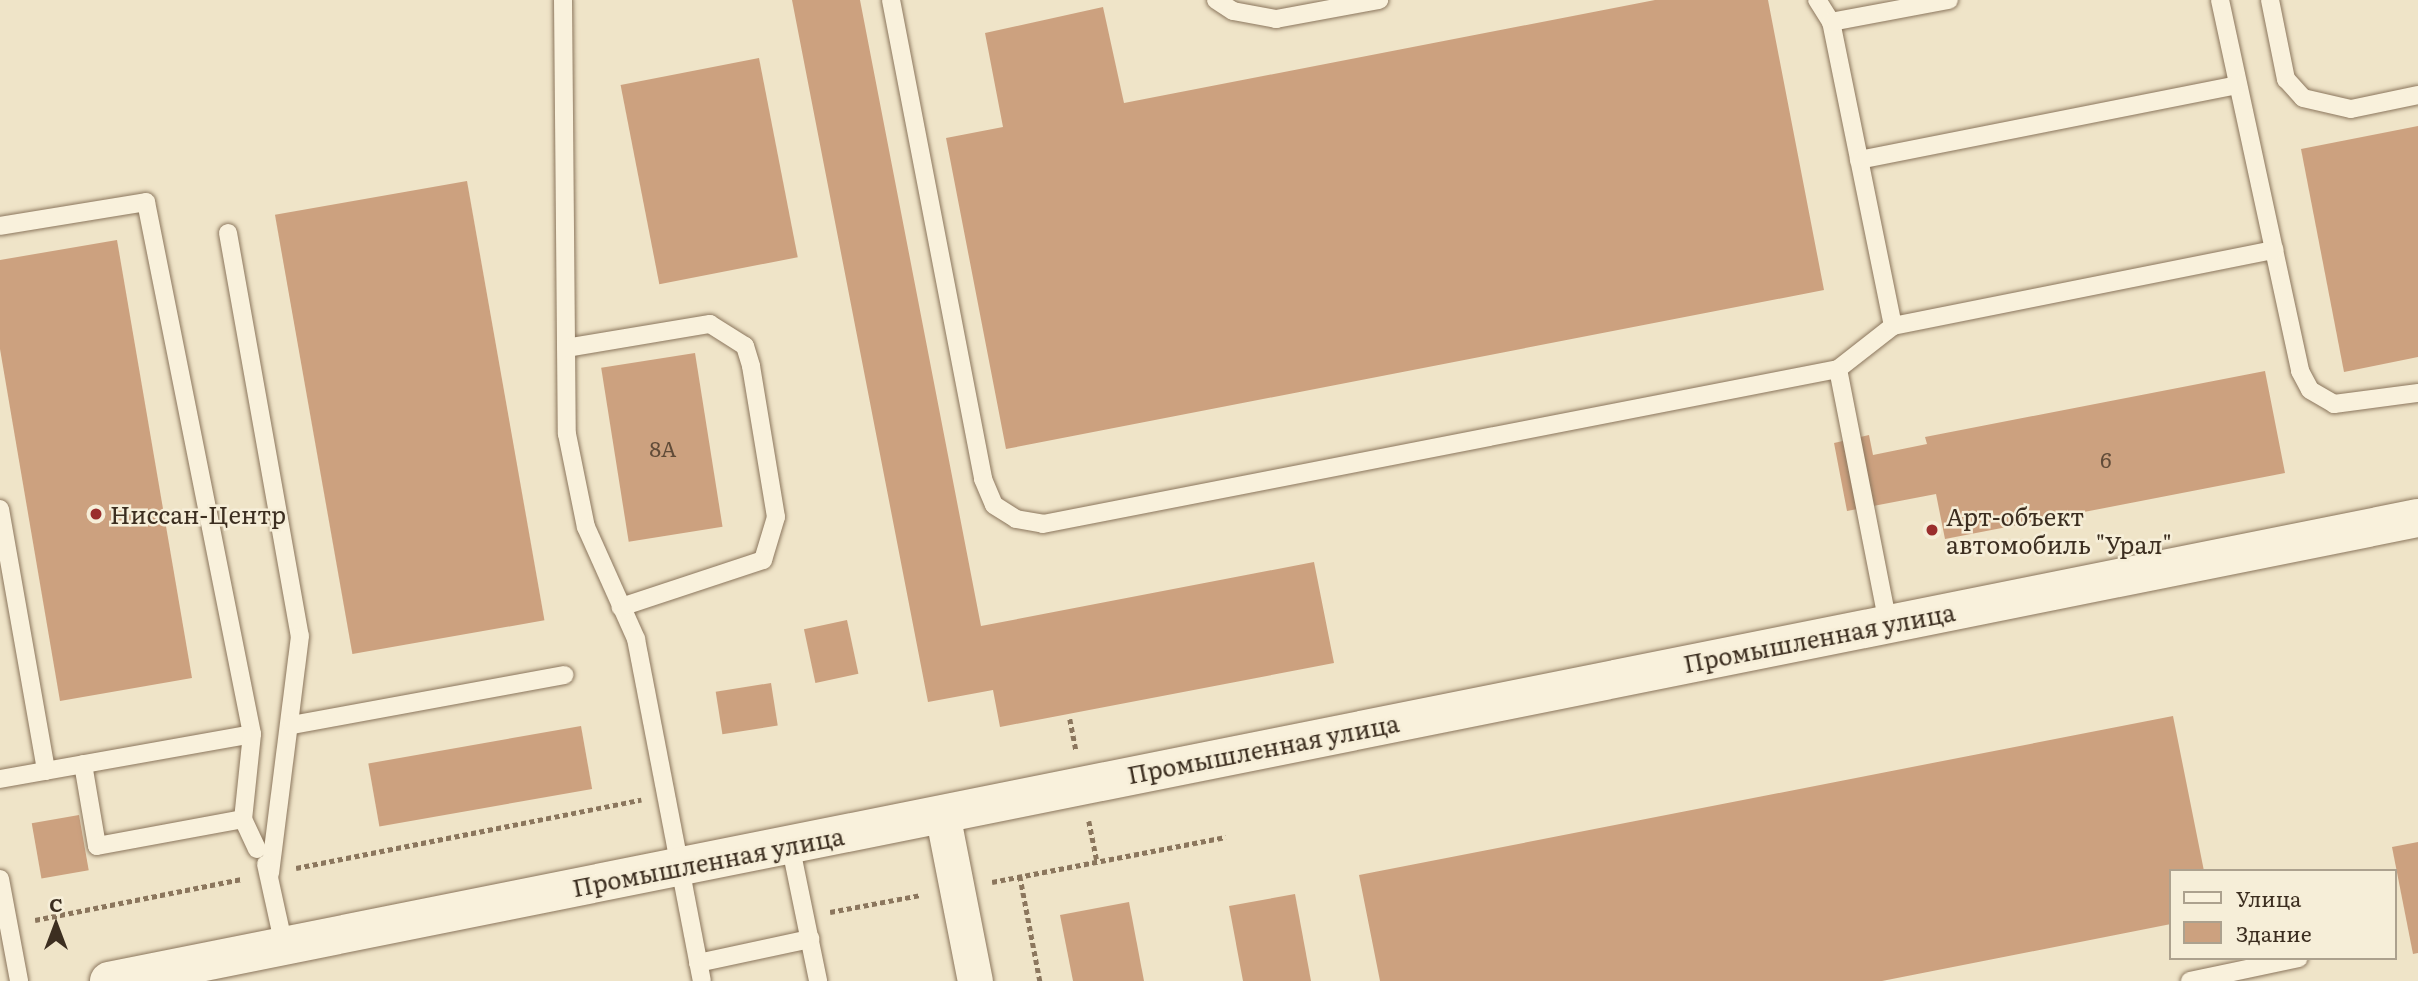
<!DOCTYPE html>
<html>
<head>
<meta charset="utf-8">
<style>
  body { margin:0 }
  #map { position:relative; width:2418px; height:981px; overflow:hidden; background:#efe4c8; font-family:Literata,serif }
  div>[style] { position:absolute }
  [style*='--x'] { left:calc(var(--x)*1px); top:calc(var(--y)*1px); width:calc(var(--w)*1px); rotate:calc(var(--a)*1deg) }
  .building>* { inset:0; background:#cca17f; transform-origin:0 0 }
  .path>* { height:4.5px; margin-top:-2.25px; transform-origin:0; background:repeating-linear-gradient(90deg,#8b765d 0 5px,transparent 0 8.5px) }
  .roads { filter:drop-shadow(0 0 2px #8b765d) drop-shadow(0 0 2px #8b765d) }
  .service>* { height:18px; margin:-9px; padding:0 9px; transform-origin:9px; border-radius:9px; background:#f9f1dc }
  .minor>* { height:35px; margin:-17.5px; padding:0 17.5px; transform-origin:17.5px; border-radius:17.5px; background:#f9f1dc }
  .secondary>* { height:38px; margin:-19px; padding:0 19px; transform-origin:19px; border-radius:19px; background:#f9f1dc }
  .dots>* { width:19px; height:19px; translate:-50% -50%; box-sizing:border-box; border:4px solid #f6eed8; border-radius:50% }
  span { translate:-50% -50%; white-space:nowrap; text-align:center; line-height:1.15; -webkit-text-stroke:5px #f6eed8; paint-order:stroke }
  .number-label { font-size:21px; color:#604b38 }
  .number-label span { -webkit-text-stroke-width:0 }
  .poi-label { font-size:24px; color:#3c2e20 }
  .left { translate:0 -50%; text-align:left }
  .street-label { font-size:24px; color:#3c2e20 }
  .legend { position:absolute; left:2169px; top:869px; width:228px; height:91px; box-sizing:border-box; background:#f6eed8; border:2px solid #aca18e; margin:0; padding:9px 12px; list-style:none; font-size:21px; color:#3c2e20 }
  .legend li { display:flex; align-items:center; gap:14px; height:35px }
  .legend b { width:35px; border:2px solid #aca18e }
  .north { position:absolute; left:21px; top:890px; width:70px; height:70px; -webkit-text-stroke:5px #f6eed8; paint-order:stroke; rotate:0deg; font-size:19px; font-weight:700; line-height:28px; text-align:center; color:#3c2e20 }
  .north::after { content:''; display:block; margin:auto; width:24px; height:32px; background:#3c2e20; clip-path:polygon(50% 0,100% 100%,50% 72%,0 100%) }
</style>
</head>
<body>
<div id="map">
  <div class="building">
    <div style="clip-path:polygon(792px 0,860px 0,981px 626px,1314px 562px,1334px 663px,1000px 727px,993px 690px,928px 702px)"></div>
    <div style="clip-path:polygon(1655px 0,1768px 0,1824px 290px,1006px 449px,946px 138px,1003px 127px,985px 33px,1103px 7px,1124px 103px)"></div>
    <div style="left:759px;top:58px;width:203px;height:141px;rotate:79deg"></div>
    <div style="clip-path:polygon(2418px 126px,2418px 357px,2344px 372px,2301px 149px)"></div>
    <div style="left:467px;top:181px;width:446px;height:195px;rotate:80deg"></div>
    <div style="clip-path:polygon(117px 240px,192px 678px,60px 701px,0 349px,0 260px)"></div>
    <div style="left:695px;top:353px;width:176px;height:95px;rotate:81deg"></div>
    <div style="clip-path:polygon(2265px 371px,2285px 473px,1945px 539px,1936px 494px,1847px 511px,1834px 443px,1869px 435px,1873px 455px,1927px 444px,1925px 437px)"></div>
    <div style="left:847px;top:620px;width:55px;height:44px;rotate:78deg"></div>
    <div style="left:771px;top:683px;width:43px;height:56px;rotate:81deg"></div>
    <div style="clip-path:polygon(2173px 716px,2204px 871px,2171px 871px,2171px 924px,1882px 981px,1380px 981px,1359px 875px)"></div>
    <div style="left:581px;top:726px;width:64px;height:216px;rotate:80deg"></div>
    <div style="left:79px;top:815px;width:56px;height:48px;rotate:80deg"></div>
    <div style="clip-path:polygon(2418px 842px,2418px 953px,2413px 954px,2392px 847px)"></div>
    <div style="clip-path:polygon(1295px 894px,1311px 981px,1243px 981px,1229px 906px)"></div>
    <div style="clip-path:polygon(1129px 902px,1144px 981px,1073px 981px,1060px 915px)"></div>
  </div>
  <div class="path">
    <div style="--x:1070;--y:719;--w:32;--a:79"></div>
    <div style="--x:1089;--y:821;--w:41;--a:78.7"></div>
    <div style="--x:296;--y:868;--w:352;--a:-11.2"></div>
    <div style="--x:1020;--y:876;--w:107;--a:79.2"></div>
    <div style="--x:992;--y:882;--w:238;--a:-10.9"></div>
    <div style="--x:830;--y:912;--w:93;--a:-10.6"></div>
    <div style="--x:35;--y:920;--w:212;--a:-11.2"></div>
  </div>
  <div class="roads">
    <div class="service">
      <div style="--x:563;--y:0;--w:434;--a:89.5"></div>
      <div style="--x:567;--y:434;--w:95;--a:78.5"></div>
      <div style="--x:586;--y:527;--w:123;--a:65.9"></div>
      <div style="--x:636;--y:639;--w:348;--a:79.1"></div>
      <div style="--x:891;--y:0;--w:488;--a:79.1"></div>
      <div style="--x:983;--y:479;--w:28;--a:67"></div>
      <div style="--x:994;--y:505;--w:26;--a:32"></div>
      <div style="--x:1016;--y:519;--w:27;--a:10"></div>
      <div style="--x:1043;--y:524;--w:810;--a:-11.03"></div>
      <div style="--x:1838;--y:369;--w:70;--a:-38"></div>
      <div style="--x:1893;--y:326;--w:310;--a:-101.5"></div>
      <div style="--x:1831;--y:22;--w:26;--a:-122"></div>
      <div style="--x:1216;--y:0;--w:20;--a:33"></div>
      <div style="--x:1233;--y:11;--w:44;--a:10.5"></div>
      <div style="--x:1276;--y:19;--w:105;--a:-10.5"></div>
      <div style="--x:2220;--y:0;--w:380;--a:77.8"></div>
      <div style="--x:2300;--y:371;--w:21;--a:62"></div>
      <div style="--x:2310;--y:390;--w:28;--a:30"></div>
      <div style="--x:2334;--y:404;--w:85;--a:-7.5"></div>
      <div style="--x:2270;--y:0;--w:81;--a:78.6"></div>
      <div style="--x:2286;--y:79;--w:25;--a:48"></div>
      <div style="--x:2303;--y:98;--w:49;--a:12.9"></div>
      <div style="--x:2351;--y:109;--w:68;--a:-11.8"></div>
      <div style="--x:1831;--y:22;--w:120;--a:-10.6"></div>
      <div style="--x:1859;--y:160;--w:386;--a:-11.2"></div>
      <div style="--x:0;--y:226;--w:148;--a:-9.3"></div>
      <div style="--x:146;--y:202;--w:542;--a:78.73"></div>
      <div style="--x:228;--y:233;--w:409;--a:79.9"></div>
      <div style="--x:300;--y:636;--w:239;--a:97.2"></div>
      <div style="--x:1893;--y:326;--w:389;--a:-11.3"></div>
      <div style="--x:566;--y:348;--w:146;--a:-9.5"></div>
      <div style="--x:710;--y:324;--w:41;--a:32.2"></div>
      <div style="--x:745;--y:346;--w:21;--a:73"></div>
      <div style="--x:751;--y:366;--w:153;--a:80.6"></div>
      <div style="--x:776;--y:517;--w:45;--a:106.8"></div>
      <div style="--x:763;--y:560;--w:150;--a:161.7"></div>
      <div style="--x:1838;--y:369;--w:260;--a:78.9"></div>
      <div style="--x:0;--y:509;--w:266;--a:80"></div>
      <div style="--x:292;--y:725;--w:277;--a:-10.4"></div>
      <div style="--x:83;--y:764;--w:83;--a:80.3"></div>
      <div style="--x:97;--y:846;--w:148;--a:-10.5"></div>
      <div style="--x:0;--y:779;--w:256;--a:-10.1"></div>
      <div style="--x:252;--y:734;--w:85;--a:96"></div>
      <div style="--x:243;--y:819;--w:33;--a:65"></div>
      <div style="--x:790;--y:844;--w:140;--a:78.4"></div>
      <div style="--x:266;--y:864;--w:84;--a:77.6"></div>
      <div style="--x:0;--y:879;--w:104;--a:79.4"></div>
      <div style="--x:698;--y:963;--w:115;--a:-12.1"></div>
      <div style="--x:2190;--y:981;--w:111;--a:-11.9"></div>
    </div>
    <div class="minor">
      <div style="--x:942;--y:813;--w:171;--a:78.9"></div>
    </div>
    <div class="secondary">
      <div style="--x:109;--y:981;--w:2355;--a:-11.34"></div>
    </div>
  </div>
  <div class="dots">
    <div style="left:96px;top:514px;background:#9a2e2d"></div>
    <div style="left:1932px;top:530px;background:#9a2e2d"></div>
  </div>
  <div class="number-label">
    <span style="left:663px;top:448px">8А</span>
    <span style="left:2106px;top:459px">6</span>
  </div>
  <div class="poi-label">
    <span class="left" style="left:110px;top:514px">Ниссан-Центр</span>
    <span class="left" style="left:1946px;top:530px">Арт-объект<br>автомобиль "Урал"</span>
  </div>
  <div class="street-label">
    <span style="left:1819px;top:637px;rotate:-11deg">Промышленная улица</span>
    <span style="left:1263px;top:748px;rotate:-11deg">Промышленная улица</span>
    <span style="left:708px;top:861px;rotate:-11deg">Промышленная улица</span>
  </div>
  <ul class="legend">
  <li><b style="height:9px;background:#f9f1dc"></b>Улица</li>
  <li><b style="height:19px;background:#cca17f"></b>Здание</li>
  </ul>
  <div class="north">С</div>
</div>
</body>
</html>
